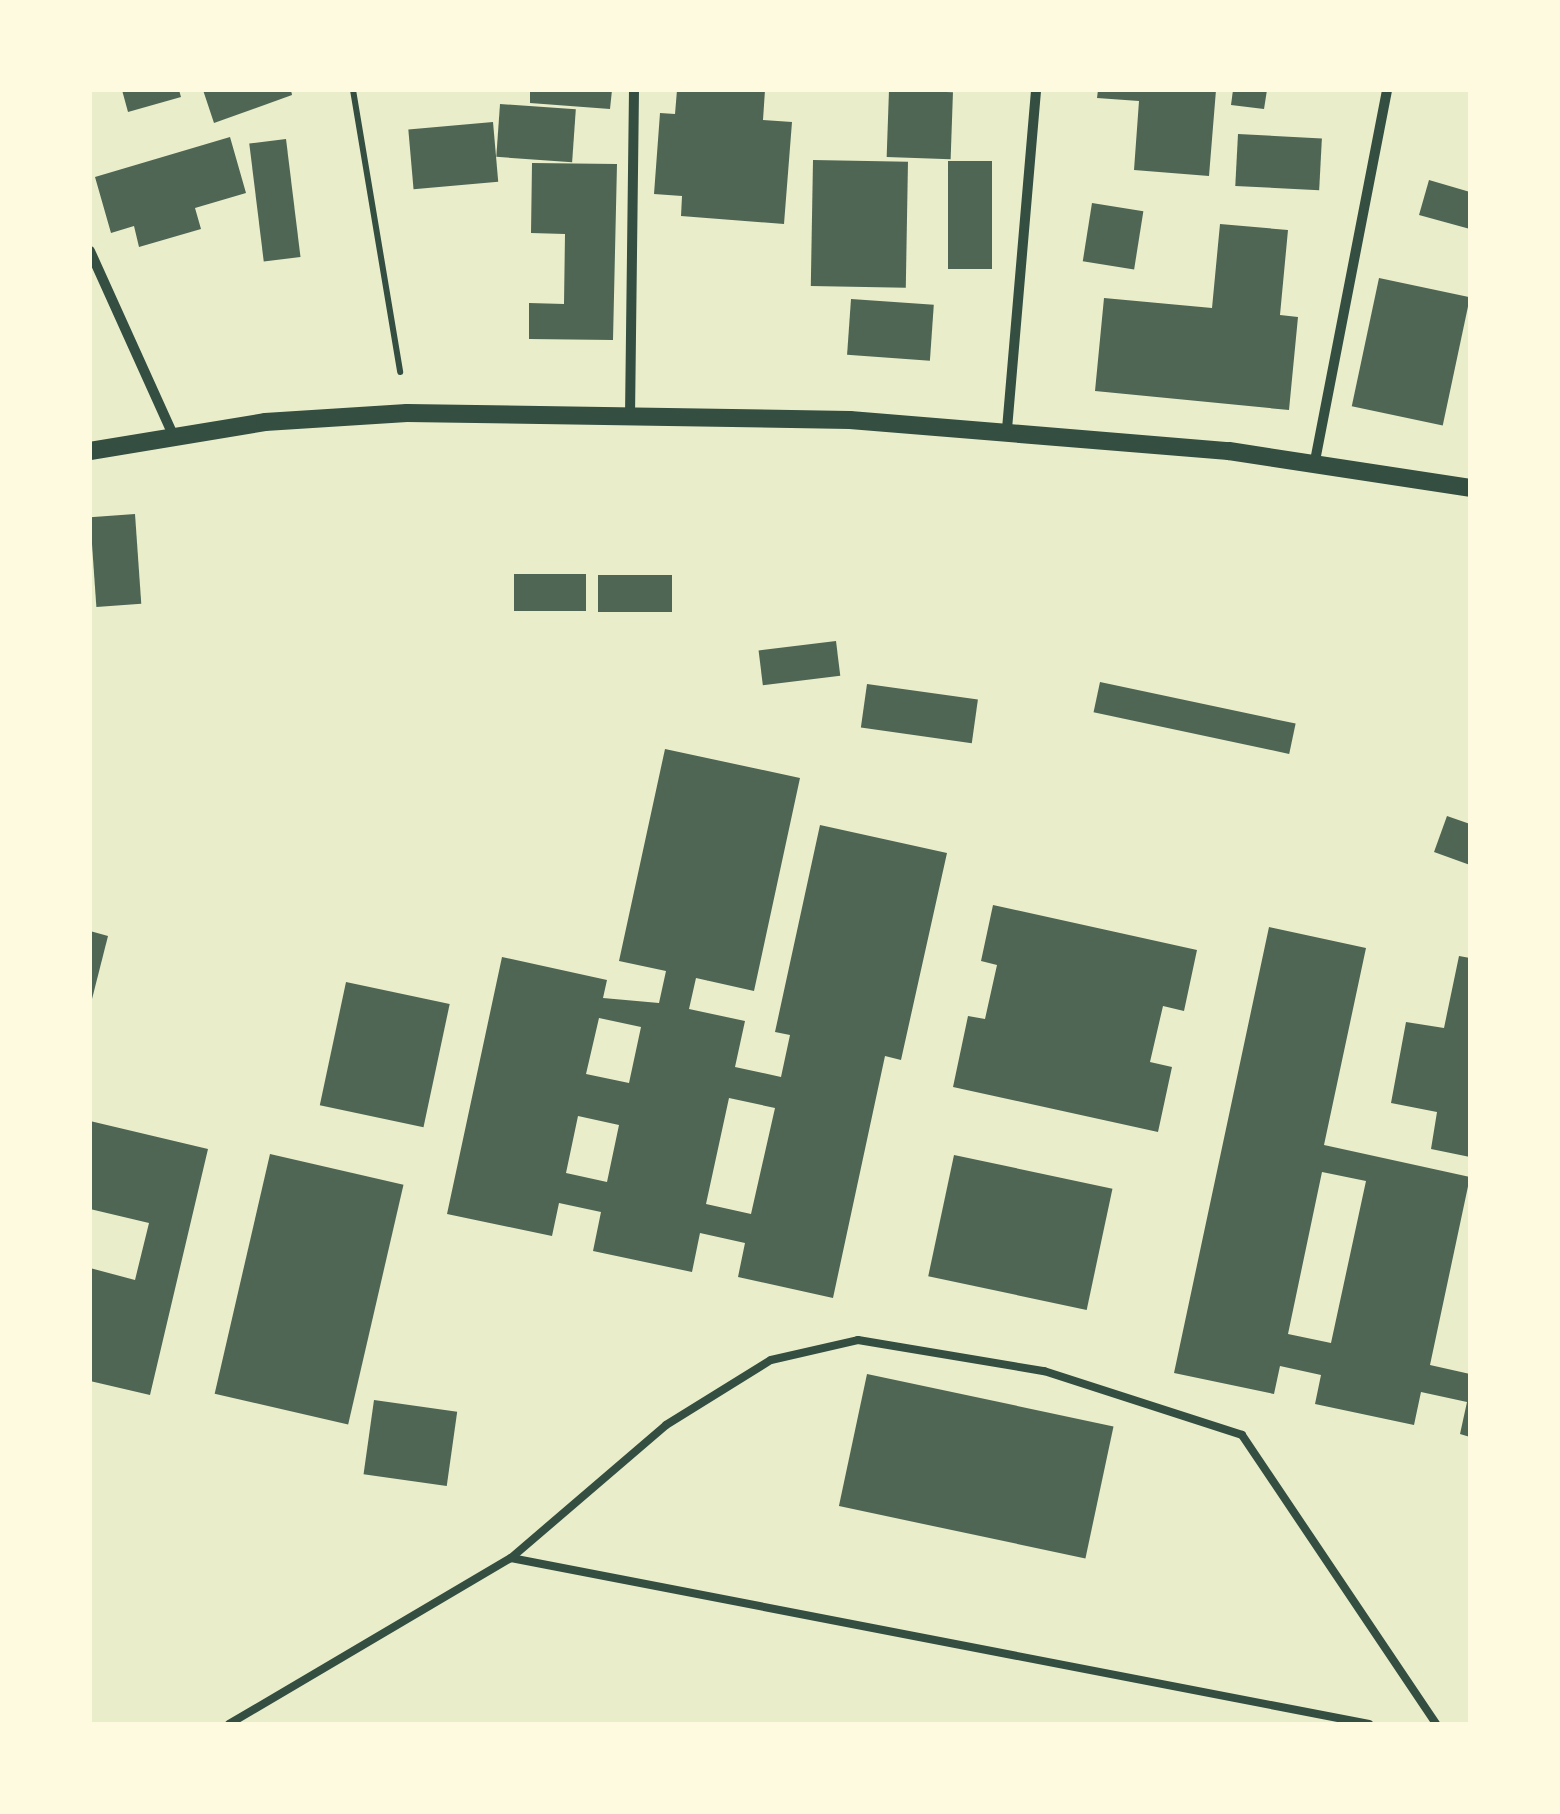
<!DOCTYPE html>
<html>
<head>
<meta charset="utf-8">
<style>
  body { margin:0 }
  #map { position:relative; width:1560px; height:1814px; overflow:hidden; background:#e9edc9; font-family:Figtree,sans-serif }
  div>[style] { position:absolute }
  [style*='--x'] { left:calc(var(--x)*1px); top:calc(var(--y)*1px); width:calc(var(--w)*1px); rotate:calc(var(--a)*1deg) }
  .building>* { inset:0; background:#4f6655; transform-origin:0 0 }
  .path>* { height:6px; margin:-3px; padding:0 3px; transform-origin:3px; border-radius:3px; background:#344e41 }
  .service>* { height:8px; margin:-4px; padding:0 4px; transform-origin:4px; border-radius:4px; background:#344e41 }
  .minor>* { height:10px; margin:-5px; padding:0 5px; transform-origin:5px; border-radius:5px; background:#344e41 }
  .tertiary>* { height:18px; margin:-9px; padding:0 9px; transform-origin:9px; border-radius:9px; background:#344e41 }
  span { translate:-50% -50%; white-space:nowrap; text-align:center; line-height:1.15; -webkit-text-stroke:10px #fefae0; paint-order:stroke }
  .frame { position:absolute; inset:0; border:92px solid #fefae0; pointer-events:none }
</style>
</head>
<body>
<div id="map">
  <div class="building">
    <div style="clip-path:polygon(122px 90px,179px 90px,181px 97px,128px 112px)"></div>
    <div style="clip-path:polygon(203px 90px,291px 90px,292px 95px,214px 123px)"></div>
    <div style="clip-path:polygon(530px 90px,612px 90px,610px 109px,530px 103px)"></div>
    <div style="clip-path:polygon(677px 90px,765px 90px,763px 120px,792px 122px,784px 224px,681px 216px,682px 196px,654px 194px,660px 113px,675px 114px)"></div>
    <div style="left:889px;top:90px;width:64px;height:67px;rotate:2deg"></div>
    <div style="clip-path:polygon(1098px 90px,1216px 90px,1209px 176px,1134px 170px,1139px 101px,1097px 98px)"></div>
    <div style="clip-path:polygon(1233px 90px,1267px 90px,1264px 109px,1231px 105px)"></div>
    <div style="left:500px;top:104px;width:76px;height:53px;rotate:4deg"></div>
    <div style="left:493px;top:122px;width:60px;height:85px;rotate:85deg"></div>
    <div style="left:1238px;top:134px;width:84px;height:52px;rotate:3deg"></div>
    <div style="clip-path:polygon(230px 137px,246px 193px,195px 208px,201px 229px,139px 247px,134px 226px,111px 233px,95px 177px)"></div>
    <div style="left:286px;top:139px;width:119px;height:37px;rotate:83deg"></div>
    <div style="left:813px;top:160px;width:95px;height:126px;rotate:1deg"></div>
    <div style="left:992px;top:161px;width:108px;height:44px;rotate:90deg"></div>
    <div style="clip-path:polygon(532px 163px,617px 164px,613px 340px,529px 339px,529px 303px,564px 304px,565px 234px,531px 233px)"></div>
    <div style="clip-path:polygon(1429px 180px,1470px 192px,1470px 229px,1419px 215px)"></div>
    <div style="left:1092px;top:203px;width:52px;height:59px;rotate:9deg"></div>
    <div style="clip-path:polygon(1220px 224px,1288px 230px,1280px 315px,1298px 317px,1289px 410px,1095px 391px,1104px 298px,1212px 308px)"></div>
    <div style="left:1379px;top:278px;width:93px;height:131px;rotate:12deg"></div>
    <div style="left:851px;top:299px;width:83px;height:56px;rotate:4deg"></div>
    <div style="left:135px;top:514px;width:90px;height:45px;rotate:86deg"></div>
    <div style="left:514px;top:574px;width:72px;height:37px"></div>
    <div style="left:598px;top:575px;width:74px;height:37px"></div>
    <div style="left:836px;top:641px;width:35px;height:78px;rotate:83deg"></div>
    <div style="left:1100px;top:682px;width:200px;height:31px;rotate:12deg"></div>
    <div style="left:867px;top:684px;width:112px;height:44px;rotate:8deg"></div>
    <div style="clip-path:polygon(evenodd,665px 749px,800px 778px,754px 991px,696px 978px,689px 1009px,745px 1021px,735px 1067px,781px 1077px,790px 1035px,775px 1032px,820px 825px,947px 853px,901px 1060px,885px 1056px,833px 1298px,738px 1277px,745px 1243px,700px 1233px,692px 1272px,593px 1251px,601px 1212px,559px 1203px,552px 1236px,447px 1214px,502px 957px,607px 980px,603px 998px,659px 1003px,666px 971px,619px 961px,665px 749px,599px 1018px,641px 1027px,629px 1083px,586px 1074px,599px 1018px,665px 749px,729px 1098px,775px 1108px,751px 1214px,706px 1204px,729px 1098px,665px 749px,578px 1116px,619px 1125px,607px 1182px,566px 1173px,578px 1116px)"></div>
    <div style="clip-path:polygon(1447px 816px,1470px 824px,1470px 865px,1434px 852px)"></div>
    <div style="clip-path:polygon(993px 905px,1197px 950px,1184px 1011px,1163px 1006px,1150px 1062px,1172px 1067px,1158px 1132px,953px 1087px,968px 1016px,985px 1019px,997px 965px,981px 961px)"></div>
    <div style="clip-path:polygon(evenodd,1269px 927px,1366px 948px,1324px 1145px,1470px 1177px,1430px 1365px,1470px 1374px,1470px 1437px,1460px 1434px,1467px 1402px,1421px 1392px,1414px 1425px,1315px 1404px,1321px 1375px,1280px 1366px,1274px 1394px,1174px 1373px,1269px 927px,1322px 1172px,1366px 1181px,1331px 1343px,1288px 1334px,1322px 1172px)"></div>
    <div style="clip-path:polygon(90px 931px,108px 936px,91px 1003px,90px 1003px)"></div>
    <div style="clip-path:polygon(1459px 956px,1470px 958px,1470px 1157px,1431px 1149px,1437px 1112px,1391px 1103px,1406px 1022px,1444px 1028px)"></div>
    <div style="left:346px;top:982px;width:106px;height:126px;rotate:12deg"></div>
    <div style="clip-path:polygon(90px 1121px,208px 1149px,150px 1395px,90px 1381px,90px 1268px,135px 1280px,149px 1223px,90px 1209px)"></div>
    <div style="left:270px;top:1154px;width:137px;height:246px;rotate:13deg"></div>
    <div style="left:954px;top:1155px;width:162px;height:124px;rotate:12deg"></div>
    <div style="left:867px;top:1374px;width:252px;height:135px;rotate:12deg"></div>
    <div style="left:374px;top:1400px;width:84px;height:75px;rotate:8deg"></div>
  </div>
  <div class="path">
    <div style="--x:353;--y:90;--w:286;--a:80.5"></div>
  </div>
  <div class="service">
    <div style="--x:511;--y:1558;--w:874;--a:10.95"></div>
    <div style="--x:229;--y:1724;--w:327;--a:-30.5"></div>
    <div style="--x:511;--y:1558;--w:204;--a:-40.6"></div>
    <div style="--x:666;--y:1425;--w:123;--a:-31.8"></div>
    <div style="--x:771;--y:1360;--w:89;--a:-12.9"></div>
    <div style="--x:858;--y:1340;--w:189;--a:9.5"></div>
    <div style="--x:1044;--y:1371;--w:208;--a:17.9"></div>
    <div style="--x:1242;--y:1435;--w:348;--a:56.1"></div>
  </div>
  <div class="minor">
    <div style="--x:90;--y:251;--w:204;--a:65.7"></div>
    <div style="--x:630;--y:417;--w:327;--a:-89.3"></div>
    <div style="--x:1007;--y:429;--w:340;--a:-85.1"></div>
    <div style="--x:1314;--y:466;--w:383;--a:-79"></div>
  </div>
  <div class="tertiary">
    <div style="--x:90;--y:451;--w:177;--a:-9.4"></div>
    <div style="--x:265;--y:422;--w:142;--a:-3.6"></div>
    <div style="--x:407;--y:413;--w:443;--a:0.9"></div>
    <div style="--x:850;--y:420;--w:380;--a:4.7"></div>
    <div style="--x:1229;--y:451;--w:244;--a:8.7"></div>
  </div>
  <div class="frame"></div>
</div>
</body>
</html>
